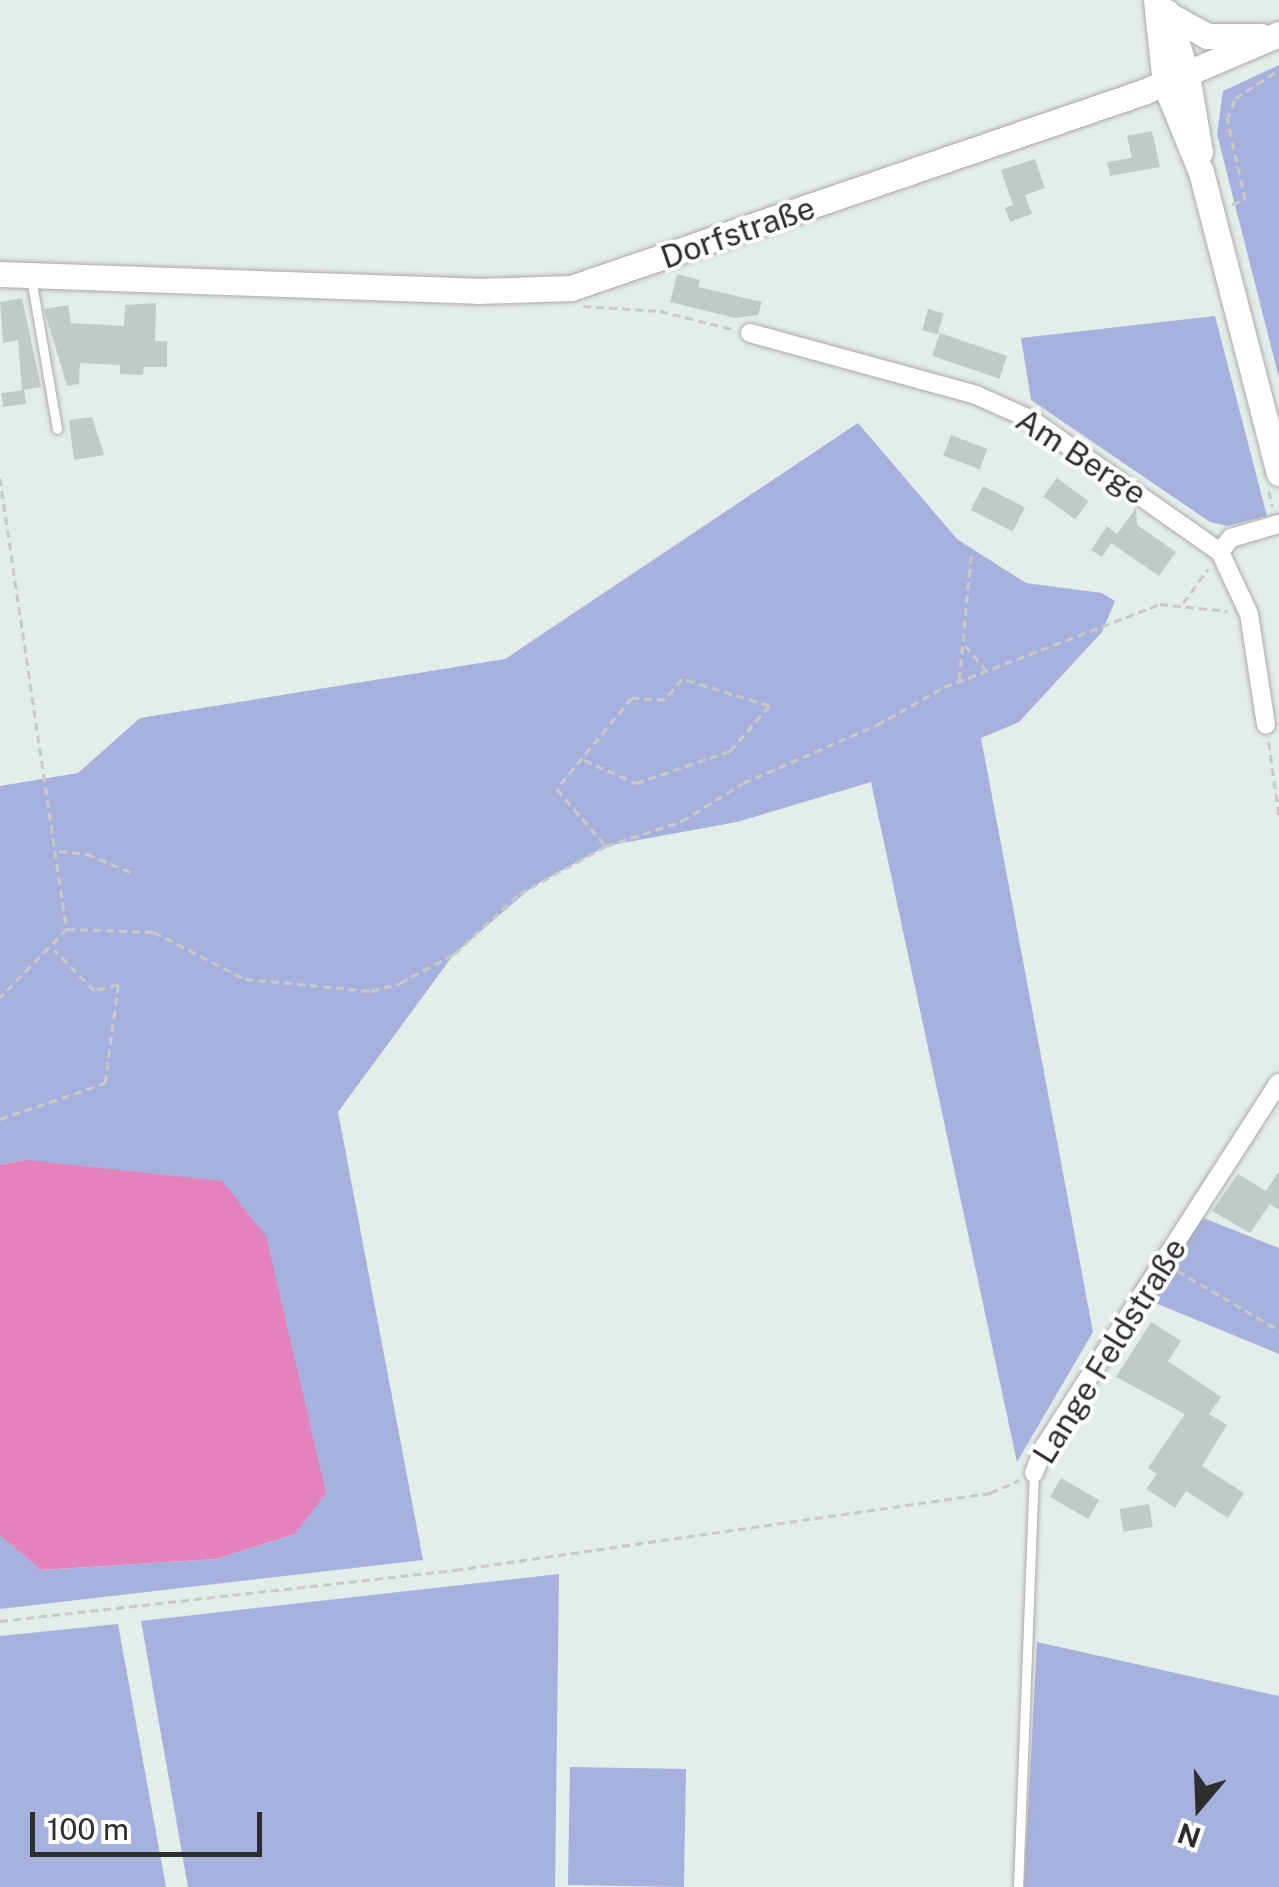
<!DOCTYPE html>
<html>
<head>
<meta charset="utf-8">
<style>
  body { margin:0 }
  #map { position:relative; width:1279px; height:1887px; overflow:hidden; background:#e3edea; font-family:"Public Sans",sans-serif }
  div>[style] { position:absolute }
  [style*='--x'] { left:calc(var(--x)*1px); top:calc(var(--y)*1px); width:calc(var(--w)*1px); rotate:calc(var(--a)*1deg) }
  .green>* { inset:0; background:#a6b2dd; transform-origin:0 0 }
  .water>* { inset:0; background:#e382bd }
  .building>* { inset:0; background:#c0cac8; transform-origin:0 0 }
  .path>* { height:2.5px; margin-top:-1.25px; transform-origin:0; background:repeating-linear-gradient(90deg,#c9c9c9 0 8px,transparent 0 13px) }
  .roads { filter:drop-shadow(0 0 2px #b1a8a9) drop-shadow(0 0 2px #b1a8a9) }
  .lane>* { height:9px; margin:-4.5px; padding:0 4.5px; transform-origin:4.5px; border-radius:4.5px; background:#fff }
  .street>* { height:18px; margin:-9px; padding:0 9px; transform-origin:9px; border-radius:9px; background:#fff }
  .secondary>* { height:25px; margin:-12.5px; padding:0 12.5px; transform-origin:12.5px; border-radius:12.5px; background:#fff }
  span { translate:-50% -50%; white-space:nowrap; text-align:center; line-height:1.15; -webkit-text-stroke:8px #fff; paint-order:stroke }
  .street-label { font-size:32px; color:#2e2e2e }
  .north { position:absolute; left:1149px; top:1757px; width:100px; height:100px; -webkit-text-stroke:8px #fff; paint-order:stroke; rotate:199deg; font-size:28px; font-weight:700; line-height:40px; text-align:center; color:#2e2e2e }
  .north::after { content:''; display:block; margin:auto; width:35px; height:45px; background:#2e2e2e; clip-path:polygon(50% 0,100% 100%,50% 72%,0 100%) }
  .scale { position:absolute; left:30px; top:1812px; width:232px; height:45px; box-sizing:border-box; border:5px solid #2e2e2e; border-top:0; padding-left:12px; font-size:30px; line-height:35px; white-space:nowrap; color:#2e2e2e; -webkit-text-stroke:8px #fff; paint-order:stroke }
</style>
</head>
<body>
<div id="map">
  <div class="green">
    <div style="clip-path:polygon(1279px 65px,1279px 378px,1217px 134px,1223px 91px)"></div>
    <div style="clip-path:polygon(1215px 316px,1267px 516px,1227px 526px,1210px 522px,1031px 400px,1021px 338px)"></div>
    <div style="clip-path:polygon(858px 423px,957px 539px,1026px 583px,1102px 593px,1115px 601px,1102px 632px,1019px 722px,981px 738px,1093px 1332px,1017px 1462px,871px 782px,737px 822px,606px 846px,532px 887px,454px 954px,338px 1112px,423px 1560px,0 1609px,0 1535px,42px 1570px,216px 1559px,295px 1534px,25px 1160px,0 1165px,0 786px,78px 773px,140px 718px,505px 659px)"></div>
    <div style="clip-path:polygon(1201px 1217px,1279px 1248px,1279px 1354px,1148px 1300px)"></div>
    <div style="clip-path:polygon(559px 1574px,555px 1887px,188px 1887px,141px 1621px)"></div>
    <div style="clip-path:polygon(118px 1624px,166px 1887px,0 1887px,0 1636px)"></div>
    <div style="clip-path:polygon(1037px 1642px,1279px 1696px,1279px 1887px,1024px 1887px)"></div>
    <div style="left:686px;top:1769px;width:118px;height:116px;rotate:91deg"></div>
  </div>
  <div class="water">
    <div style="clip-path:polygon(25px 1160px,222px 1181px,266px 1236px,326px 1493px,295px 1534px,216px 1559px,41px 1570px,0 1535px,0 1165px)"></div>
  </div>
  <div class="building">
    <div style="clip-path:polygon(1152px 131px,1160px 167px,1110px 176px,1107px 162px,1132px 158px,1127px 136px)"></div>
    <div style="clip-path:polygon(1035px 159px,1045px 188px,1025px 195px,1032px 214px,1010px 222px,1005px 208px,1013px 205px,1001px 170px)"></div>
    <div style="clip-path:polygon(677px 274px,700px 280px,698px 287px,762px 302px,758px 315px,735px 318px,670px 302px)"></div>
    <div style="clip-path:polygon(22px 298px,41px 387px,22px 390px,18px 340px,3px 343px,0 302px)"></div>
    <div style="clip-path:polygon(156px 303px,155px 341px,167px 341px,167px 367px,144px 367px,143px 375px,120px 374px,120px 365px,80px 363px,79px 384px,67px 386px,44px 309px,68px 305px,71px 323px,124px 326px,125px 305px)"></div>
    <div style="left:928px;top:309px;width:16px;height:22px;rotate:15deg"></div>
    <div style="left:940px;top:333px;width:71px;height:24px;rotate:19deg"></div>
    <div style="left:24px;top:390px;width:14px;height:23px;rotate:82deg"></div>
    <div style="clip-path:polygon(92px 417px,104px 455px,74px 460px,69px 420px)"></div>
    <div style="left:951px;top:435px;width:39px;height:22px;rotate:21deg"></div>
    <div style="left:1057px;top:478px;width:39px;height:23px;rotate:36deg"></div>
    <div style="left:983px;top:486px;width:47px;height:27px;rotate:27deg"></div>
    <div style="clip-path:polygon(1136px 508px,1137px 525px,1176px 552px,1159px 576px,1111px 543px,1102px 557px,1091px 550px,1107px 526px,1117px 534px)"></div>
    <div style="clip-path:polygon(1279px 1171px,1279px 1210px,1270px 1204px,1250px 1233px,1212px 1211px,1238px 1174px,1266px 1191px)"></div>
    <div style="clip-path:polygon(1151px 1322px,1181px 1341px,1168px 1361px,1221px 1397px,1209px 1414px,1227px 1425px,1202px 1466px,1244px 1493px,1228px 1518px,1186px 1491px,1175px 1508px,1146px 1489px,1157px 1474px,1148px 1468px,1185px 1414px,1116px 1377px)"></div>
    <div style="left:1061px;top:1478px;width:44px;height:22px;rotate:30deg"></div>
    <div style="left:1149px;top:1504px;width:23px;height:30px;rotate:80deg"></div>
  </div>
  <div class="path">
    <div style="--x:1232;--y:204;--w:14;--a:-17"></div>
    <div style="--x:1245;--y:200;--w:82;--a:-102.7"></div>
    <div style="--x:1227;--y:120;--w:23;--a:-70"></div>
    <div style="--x:1235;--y:98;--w:52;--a:-32.5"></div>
    <div style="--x:583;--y:306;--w:77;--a:3.7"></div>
    <div style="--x:660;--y:311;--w:74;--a:14"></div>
    <div style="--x:0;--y:478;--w:456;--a:81.6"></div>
    <div style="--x:67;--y:929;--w:96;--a:134.2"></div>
    <div style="--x:1269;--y:491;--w:16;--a:76"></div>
    <div style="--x:1183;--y:603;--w:42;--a:-53.7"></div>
    <div style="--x:965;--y:645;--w:31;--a:50"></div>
    <div style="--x:959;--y:680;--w:125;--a:-84.5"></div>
    <div style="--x:1269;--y:742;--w:74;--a:82.2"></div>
    <div style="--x:584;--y:760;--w:57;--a:23.9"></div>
    <div style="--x:636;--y:783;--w:99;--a:-18.8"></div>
    <div style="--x:730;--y:751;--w:60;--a:-49.1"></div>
    <div style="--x:769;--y:706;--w:91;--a:-162.8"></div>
    <div style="--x:682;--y:679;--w:27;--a:129"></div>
    <div style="--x:665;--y:700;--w:33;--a:-177"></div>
    <div style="--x:632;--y:698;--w:118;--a:129.5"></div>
    <div style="--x:557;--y:789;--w:74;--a:49.4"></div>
    <div style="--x:59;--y:851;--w:28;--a:6"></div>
    <div style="--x:87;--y:854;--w:50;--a:22.4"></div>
    <div style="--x:67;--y:929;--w:87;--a:2"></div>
    <div style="--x:154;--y:932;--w:102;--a:27.3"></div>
    <div style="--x:245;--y:979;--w:127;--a:5.4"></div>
    <div style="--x:371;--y:991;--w:30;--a:-15"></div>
    <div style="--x:400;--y:983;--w:61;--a:-28.2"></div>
    <div style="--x:454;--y:954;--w:88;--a:-42.7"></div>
    <div style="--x:519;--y:894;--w:99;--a:-28.9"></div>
    <div style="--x:606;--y:846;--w:80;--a:-18.2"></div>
    <div style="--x:682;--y:821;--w:72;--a:-31.9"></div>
    <div style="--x:743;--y:783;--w:146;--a:-23.4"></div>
    <div style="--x:877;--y:725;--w:77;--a:-29.6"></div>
    <div style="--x:944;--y:687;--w:231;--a:-21"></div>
    <div style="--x:1160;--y:604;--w:68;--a:5.9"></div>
    <div style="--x:0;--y:1119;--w:111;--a:-18.9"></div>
    <div style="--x:105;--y:1083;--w:99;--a:-82.4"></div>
    <div style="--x:118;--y:985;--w:25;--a:166"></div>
    <div style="--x:94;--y:991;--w:57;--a:-134.3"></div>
    <div style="--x:1178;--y:1271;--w:117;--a:30.3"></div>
    <div style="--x:0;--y:1621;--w:458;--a:-6.4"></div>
    <div style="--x:455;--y:1570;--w:541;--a:-8.19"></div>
    <div style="--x:990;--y:1493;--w:32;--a:-24"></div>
  </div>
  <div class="roads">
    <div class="lane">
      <div style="--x:31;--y:278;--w:153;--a:80.2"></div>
      <div style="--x:1018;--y:1887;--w:414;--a:-87.8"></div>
    </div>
    <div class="street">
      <div style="--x:750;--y:333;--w:234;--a:15.3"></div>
      <div style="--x:976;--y:395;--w:61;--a:24.1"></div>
      <div style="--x:1032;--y:420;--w:230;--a:35.1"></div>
      <div style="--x:1220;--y:552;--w:68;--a:64.9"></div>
      <div style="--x:1249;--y:614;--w:112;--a:81.3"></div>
      <div style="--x:1220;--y:552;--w:18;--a:-52"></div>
      <div style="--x:1231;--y:538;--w:50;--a:-16.3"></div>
      <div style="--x:1034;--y:1473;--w:28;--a:-69"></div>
      <div style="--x:1044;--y:1447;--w:433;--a:-57.2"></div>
    </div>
    <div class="secondary">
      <div style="--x:1156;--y:0;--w:84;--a:83.9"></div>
      <div style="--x:1165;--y:84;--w:95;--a:67.8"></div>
      <div style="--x:1201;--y:172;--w:311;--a:75.5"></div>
      <div style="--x:1167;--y:12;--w:66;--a:72.4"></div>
      <div style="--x:1187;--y:75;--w:78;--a:80.4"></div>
      <div style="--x:1169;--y:15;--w:43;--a:28.9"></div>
      <div style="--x:1207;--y:36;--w:54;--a:0"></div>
      <div style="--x:0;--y:274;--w:477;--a:2"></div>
      <div style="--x:477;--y:291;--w:94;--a:-1.8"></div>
      <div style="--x:571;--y:288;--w:605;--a:-18.91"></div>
      <div style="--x:1143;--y:92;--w:148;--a:-23.1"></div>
    </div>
  </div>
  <div class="street-label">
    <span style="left:738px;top:233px;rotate:-19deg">Dorfstraße</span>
    <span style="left:1081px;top:457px;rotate:33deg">Am Berge</span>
    <span style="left:1110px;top:1351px;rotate:-58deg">Lange Feldstraße</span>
  </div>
  <div class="north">N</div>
  <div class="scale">100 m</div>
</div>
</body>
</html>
